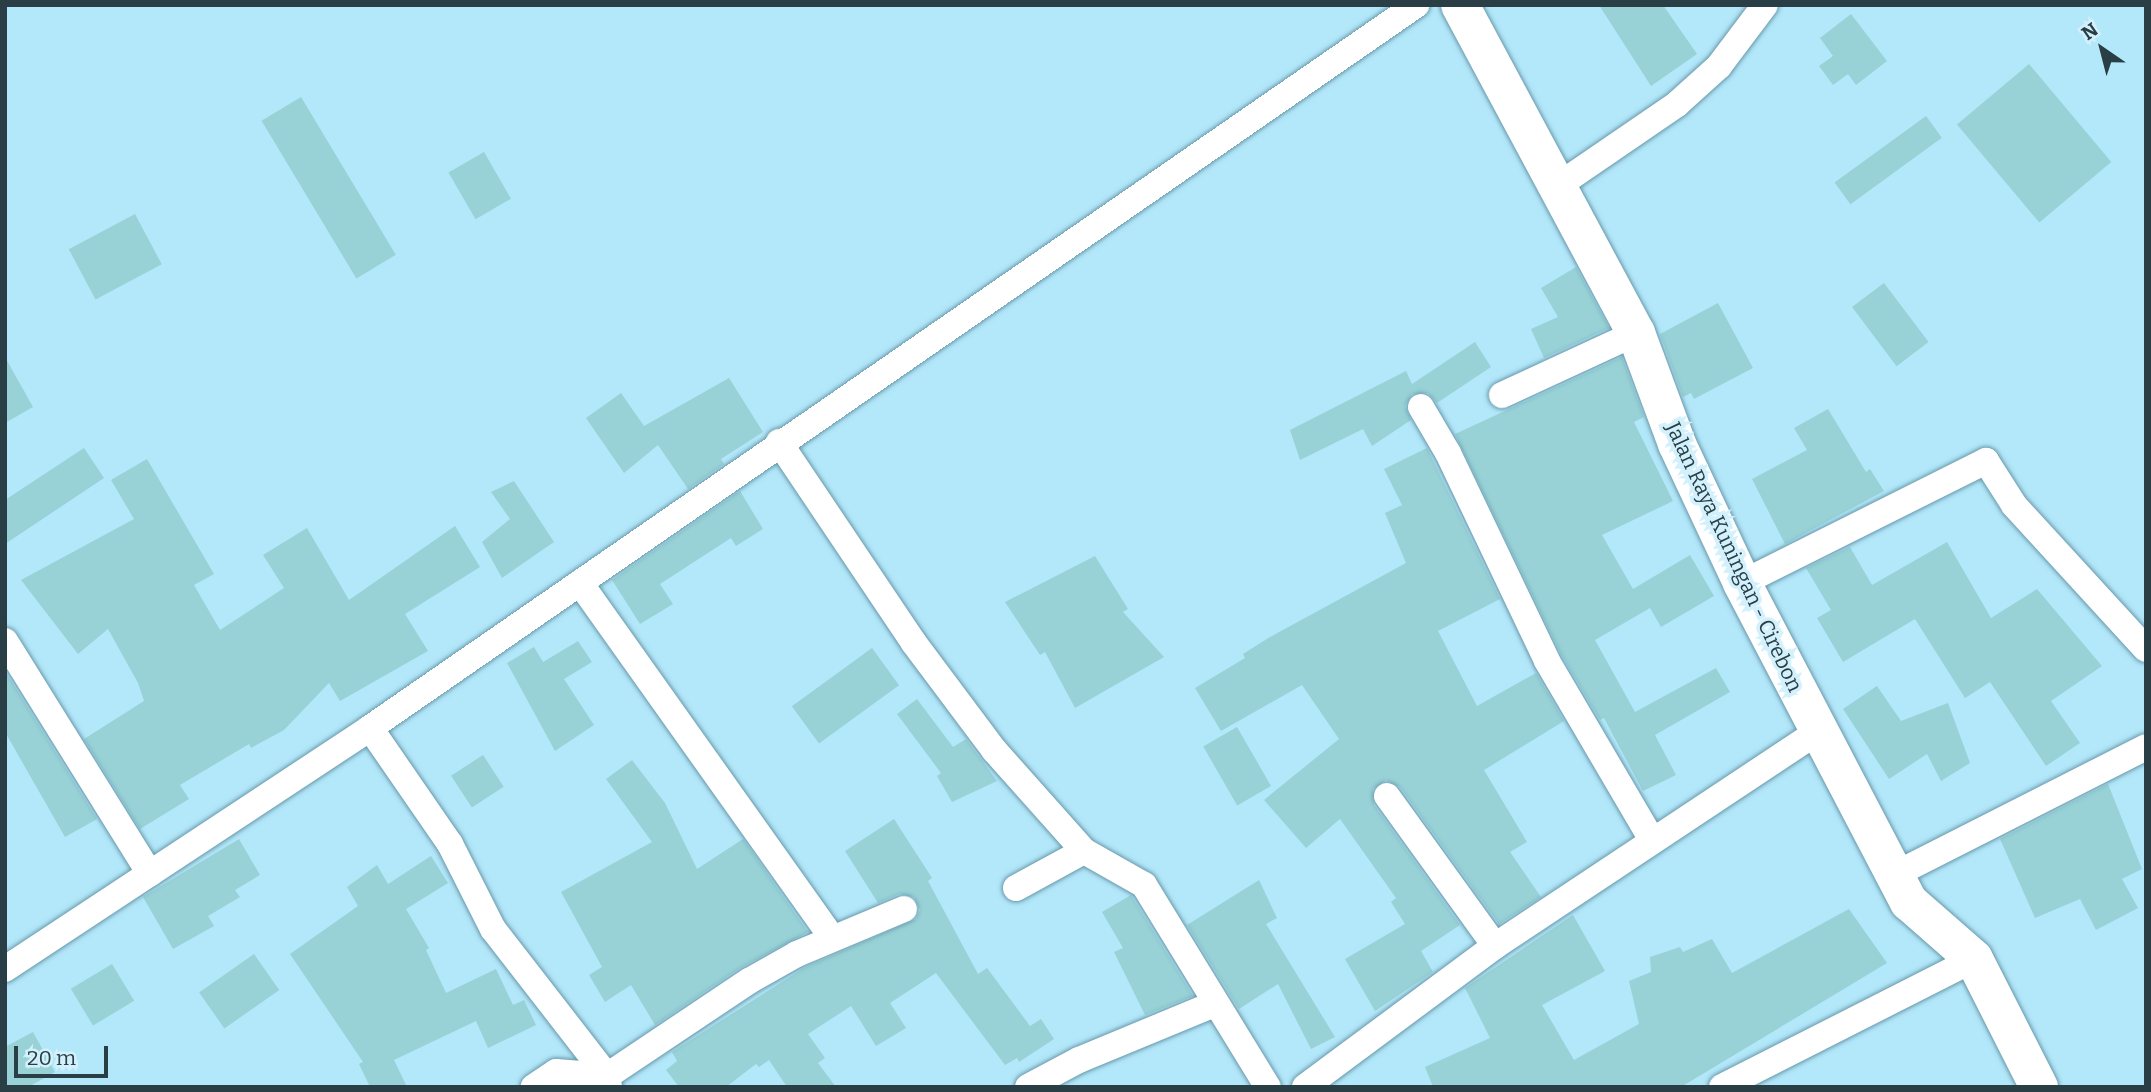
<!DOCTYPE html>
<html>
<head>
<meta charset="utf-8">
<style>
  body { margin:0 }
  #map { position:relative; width:2151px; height:1092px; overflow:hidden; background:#b3e7fa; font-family:Bitter,serif }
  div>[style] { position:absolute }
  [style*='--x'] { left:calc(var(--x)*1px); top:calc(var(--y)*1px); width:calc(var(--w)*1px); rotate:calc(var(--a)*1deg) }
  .building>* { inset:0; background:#98d2d6; transform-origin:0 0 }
  .roads { filter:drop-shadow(0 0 2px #6799aa) drop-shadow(0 0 2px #6799aa) }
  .street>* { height:26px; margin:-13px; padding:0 13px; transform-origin:13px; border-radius:13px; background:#fff }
  .highway>* { height:38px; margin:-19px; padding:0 19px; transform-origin:19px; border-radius:19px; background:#fff }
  span { translate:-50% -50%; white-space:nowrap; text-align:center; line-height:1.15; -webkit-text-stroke:7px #d2f1fc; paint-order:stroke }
  .street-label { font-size:21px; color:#293e45 }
  .frame { position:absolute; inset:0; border:7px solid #293e45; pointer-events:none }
  .north { position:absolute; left:2067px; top:14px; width:70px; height:70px; -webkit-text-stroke:5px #d2f1fc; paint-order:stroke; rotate:325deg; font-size:19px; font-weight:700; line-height:28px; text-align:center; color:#293e45 }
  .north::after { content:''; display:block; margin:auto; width:24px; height:32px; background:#293e45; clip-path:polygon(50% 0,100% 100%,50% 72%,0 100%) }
  .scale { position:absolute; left:14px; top:1046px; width:94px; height:32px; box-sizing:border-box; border:4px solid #293e45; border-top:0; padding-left:9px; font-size:21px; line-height:24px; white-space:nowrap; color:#293e45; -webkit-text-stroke:5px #d2f1fc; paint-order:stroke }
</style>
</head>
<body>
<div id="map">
  <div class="building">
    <div style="clip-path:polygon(1599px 5px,1663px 5px,1697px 54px,1651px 86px)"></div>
    <div style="clip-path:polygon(1851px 14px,1887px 61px,1856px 85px,1848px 74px,1833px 85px,1819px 66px,1833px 56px,1820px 38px)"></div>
    <div style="left:2029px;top:64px;width:128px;height:94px;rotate:50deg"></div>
    <div style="left:301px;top:97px;width:184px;height:46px;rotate:59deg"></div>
    <div style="left:1926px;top:116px;width:27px;height:113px;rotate:54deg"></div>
    <div style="left:484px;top:152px;width:54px;height:41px;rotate:60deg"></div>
    <div style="left:135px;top:214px;width:57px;height:75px;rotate:62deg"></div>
    <div style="clip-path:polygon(1576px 267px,1609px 328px,1544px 358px,1531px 329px,1558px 317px,1541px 288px)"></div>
    <div style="left:1884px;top:283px;width:74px;height:40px;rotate:53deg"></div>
    <div style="clip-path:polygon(1718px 303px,1753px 368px,1694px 399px,1691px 393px,1683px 397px,1660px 334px)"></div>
    <div style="clip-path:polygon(1475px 342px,1491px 367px,1437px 403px,1428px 393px,1412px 394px,1405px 406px,1411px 420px,1372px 446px,1363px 429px,1300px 460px,1290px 430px,1406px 371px,1412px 384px)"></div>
    <div style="clip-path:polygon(5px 357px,33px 407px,5px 423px)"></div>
    <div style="clip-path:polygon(1622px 357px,1644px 417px,1634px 422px,1673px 501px,1602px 535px,1633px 589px,1690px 555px,1714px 596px,1661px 627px,1650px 608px,1595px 640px,1635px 712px,1716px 668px,1730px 692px,1655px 735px,1676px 775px,1643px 791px,1604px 718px,1600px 720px,1561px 654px,1455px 434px)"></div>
    <div style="clip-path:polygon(729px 378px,763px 432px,721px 459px,724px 464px,688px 489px,658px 445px,624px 473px,586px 418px,621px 393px,644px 426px)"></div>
    <div style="clip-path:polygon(1828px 409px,1866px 472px,1870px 469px,1884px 491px,1785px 544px,1752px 479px,1807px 450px,1794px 428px)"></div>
    <div style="clip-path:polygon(84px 448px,104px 478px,5px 544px,5px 500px)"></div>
    <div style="clip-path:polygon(1427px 448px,1500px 599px,1438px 631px,1477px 706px,1536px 673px,1564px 721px,1484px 770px,1527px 842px,1510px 852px,1541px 897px,1499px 924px,1400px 787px,1386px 780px,1373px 789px,1374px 805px,1460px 925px,1421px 951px,1433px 972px,1375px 1011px,1345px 959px,1405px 924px,1391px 902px,1396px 898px,1340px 819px,1306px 848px,1264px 800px,1339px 739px,1302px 685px,1221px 731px,1195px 688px,1245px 658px,1243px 654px,1270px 637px,1406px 563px,1385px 513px,1402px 505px,1384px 469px)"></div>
    <div style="clip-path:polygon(147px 459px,214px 574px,194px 585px,220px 630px,284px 588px,263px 555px,307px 528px,349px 600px,455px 526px,480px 567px,405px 614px,428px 651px,340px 701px,329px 683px,284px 730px,251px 748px,249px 744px,180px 785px,189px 799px,140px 829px,84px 739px,144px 701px,138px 683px,108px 629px,78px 654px,21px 580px,134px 519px,111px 480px)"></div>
    <div style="clip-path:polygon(514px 481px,554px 542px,502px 578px,482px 542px,510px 519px,491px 492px)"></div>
    <div style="clip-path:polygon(740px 491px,763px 529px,736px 546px,731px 538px,660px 584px,673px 604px,640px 624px,612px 580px)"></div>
    <div style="clip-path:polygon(1947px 542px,1991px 618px,2037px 589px,2102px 666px,2051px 701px,2080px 743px,2046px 766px,1990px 682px,1965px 698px,1915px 619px,1843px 662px,1817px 618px,1831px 610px,1806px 568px,1850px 547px,1872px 585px)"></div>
    <div style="clip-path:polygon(1095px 556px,1128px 609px,1123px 612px,1164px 657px,1075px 708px,1045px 652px,1040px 655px,1005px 602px)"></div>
    <div style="clip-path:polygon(578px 641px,592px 662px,564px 679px,594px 725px,555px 751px,507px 663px,534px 647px,543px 662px)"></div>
    <div style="left:872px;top:648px;width:46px;height:99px;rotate:54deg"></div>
    <div style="clip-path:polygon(5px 671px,97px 819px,65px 837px,5px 732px)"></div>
    <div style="clip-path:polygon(1877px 686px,1901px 721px,1948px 703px,1970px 763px,1941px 781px,1927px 754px,1889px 779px,1843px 709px)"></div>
    <div style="clip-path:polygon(917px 699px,953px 747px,966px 739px,997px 781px,952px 802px,937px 776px,941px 773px,897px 714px)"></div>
    <div style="left:1237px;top:727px;width:68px;height:39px;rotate:60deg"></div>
    <div style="left:483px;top:755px;width:38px;height:38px;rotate:57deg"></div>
    <div style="clip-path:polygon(632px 760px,665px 803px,697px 869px,743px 839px,808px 932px,740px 968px,655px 1025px,631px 985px,605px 1002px,589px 975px,602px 967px,561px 892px,652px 842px,606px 779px)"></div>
    <div style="clip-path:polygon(2108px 784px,2142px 869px,2122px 879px,2138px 908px,2096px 930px,2080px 899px,2035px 918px,2000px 839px)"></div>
    <div style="clip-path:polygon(894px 819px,932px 878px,928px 881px,978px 974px,987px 968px,1030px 1026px,1041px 1019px,1054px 1039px,1019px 1062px,1017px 1058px,1005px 1065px,936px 973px,890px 1003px,906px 1028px,876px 1046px,851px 1006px,808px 1034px,825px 1058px,818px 1063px,836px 1087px,787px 1087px,769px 1060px,759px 1067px,756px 1064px,726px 1087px,679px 1087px,666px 1070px,677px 1061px,672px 1052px,804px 968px,916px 919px,920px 910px,914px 897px,899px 894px,878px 903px,845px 851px)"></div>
    <div style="clip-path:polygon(239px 839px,260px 875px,235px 890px,240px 897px,208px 916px,214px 926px,173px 949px,143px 897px)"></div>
    <div style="clip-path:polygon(431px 856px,448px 883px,406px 909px,429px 948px,426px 950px,446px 993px,496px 969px,513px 1005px,524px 1000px,536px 1025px,488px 1048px,476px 1021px,394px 1060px,407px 1087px,370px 1087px,359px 1064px,363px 1062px,290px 954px,358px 906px,347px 887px,377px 865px,388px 884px)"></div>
    <div style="clip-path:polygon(1259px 880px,1277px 918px,1266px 924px,1335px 1037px,1311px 1049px,1278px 984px,1239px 1009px,1187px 925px)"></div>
    <div style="clip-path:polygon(1131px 895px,1193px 996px,1145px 1015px,1114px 952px,1123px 948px,1102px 912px)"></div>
    <div style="clip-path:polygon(1849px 909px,1887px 963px,1681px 1087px,1433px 1087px,1425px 1067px,1490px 1038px,1465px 988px,1573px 915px,1605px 971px,1542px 1005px,1574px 1060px,1639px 1024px,1629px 981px,1651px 972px,1650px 957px,1680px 947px,1683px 952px,1712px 939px,1732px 973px)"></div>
    <div style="left:254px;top:954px;width:44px;height:67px;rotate:55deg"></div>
    <div style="left:112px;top:964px;width:43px;height:48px;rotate:59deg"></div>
    <div style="clip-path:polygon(33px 1032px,55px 1072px,28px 1087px,5px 1087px,5px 1047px)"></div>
  </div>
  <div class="roads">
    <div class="street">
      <div style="--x:1556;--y:187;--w:147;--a:-34.4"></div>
      <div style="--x:1677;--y:104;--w:57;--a:-42.1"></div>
      <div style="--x:1719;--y:66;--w:76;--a:-53"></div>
      <div style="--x:1502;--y:395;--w:148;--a:-24.8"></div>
      <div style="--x:1421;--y:407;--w:53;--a:59.6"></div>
      <div style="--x:1448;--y:453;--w:230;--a:64.5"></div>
      <div style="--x:1547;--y:661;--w:208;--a:59.6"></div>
      <div style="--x:779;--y:442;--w:242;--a:56.1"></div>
      <div style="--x:914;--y:643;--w:134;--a:53.2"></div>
      <div style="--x:994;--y:750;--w:135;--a:48.3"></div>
      <div style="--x:1084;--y:851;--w:69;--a:29.5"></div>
      <div style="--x:1144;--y:885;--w:237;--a:58.5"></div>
      <div style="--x:580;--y:583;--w:435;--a:54.6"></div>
      <div style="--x:1742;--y:583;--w:273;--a:-26.6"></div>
      <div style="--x:1986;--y:461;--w:52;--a:57.5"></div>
      <div style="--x:2014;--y:505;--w:195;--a:47.5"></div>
      <div style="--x:5;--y:641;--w:274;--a:58.1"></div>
      <div style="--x:370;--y:728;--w:141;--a:55.4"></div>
      <div style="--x:450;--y:844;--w:95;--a:63.2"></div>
      <div style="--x:493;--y:929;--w:186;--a:52.2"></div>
      <div style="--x:607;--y:1076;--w:51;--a:-175.5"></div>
      <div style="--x:556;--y:1072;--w:27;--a:146"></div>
      <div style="--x:1387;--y:796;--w:185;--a:54.2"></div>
      <div style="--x:1896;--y:874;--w:280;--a:-26.9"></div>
      <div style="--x:1016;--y:888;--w:77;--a:-28.6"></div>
      <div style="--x:5;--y:969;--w:437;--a:-33.4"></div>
      <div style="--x:370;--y:728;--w:1272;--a:-34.65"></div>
      <div style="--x:609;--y:1087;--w:11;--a:-100"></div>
      <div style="--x:607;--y:1076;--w:171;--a:-33.8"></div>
      <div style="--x:749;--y:981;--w:55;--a:-29.4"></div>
      <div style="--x:797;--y:954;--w:116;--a:-22.8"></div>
      <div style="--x:1028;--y:1087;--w:58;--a:-27.9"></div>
      <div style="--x:1079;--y:1060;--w:146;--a:-22.5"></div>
      <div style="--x:1305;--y:1087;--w:237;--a:-36.6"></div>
      <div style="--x:1495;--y:946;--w:388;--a:-33.6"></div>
      <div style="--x:1722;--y:1087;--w:283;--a:-26.9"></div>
    </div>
    <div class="highway">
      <div style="--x:1460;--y:5;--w:372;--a:61.8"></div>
      <div style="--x:1636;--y:333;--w:118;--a:69.7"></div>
      <div style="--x:1677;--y:444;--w:153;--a:64.9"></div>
      <div style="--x:1742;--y:583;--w:360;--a:62.4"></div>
      <div style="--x:1909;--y:902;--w:86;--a:41.2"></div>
      <div style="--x:1974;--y:959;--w:144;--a:63.1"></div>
    </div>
  </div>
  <div class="street-label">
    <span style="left:1734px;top:557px;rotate:65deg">Jalan Raya Kuningan - Cirebon</span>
  </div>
  <div class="frame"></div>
  <div class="north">N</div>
  <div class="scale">20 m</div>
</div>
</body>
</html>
